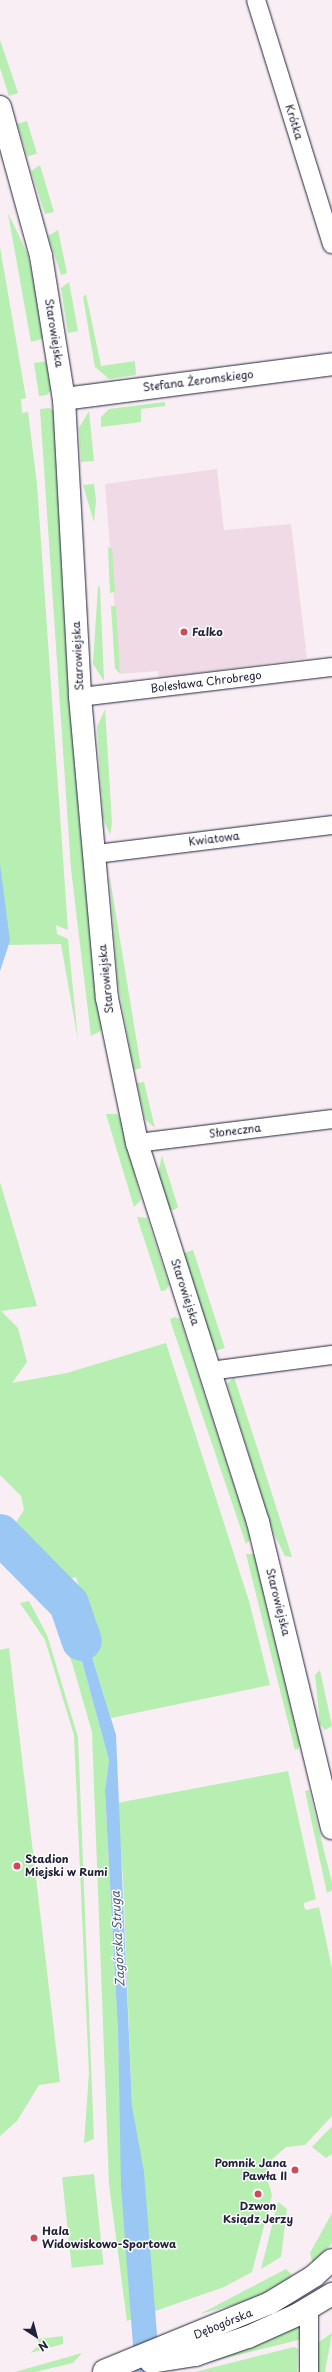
<!DOCTYPE html>
<html>
<head>
<meta charset="utf-8">
<style>
  body { margin:0 }
  #map { position:relative; width:332px; height:2372px; overflow:hidden; background:#f8eef4; font-family:"Playpen Sans",sans-serif }
  div>[style] { position:absolute }
  [style*='--x'] { left:calc(var(--x)*1px); top:calc(var(--y)*1px); width:calc(var(--w)*1px); rotate:calc(var(--a)*1deg) }
  .built>* { inset:0; background:#f0dae6 }
  .green>* { inset:0; background:#b7eeb1; transform-origin:0 0 }
  .water>* { inset:0; background:#9bc7f5 }
  .river>* { height:40px; margin:-20px; padding:0 20px; transform-origin:20px; border-radius:20px; background:#9bc7f5 }
  .roads { filter:drop-shadow(0 0 1px #22223b) drop-shadow(0 0 1px #22223b) }
  .street>* { height:18px; margin:-9px; padding:0 9px; transform-origin:9px; border-radius:9px; background:#fff }
  .secondary>* { height:22px; margin:-11px; padding:0 11px; transform-origin:11px; border-radius:11px; background:#fff }
  .dots>* { width:11px; height:11px; translate:-50% -50%; box-sizing:border-box; border:2px solid #fff; border-radius:50% }
  span { translate:-50% -50%; white-space:nowrap; text-align:center; line-height:1.15; -webkit-text-stroke:3px #fff; paint-order:stroke }
  .street-label { font-size:11px; color:#22223b }
  .poi-label { font-size:11px; color:#22223b; font-weight:700 }
  .left { translate:0 -50%; text-align:left }
  .right { translate:-100% -50%; text-align:right }
  .water-label { font-size:12px; color:#4c5c7c; font-style:italic }
  .north { position:absolute; left:16px; top:2316px; width:40px; height:40px; -webkit-text-stroke:3px #fff; paint-order:stroke; rotate:144deg; font-size:11px; font-weight:700; line-height:16px; text-align:center; color:#22223b }
  .north::after { content:''; display:block; margin:auto; width:14px; height:18px; background:#22223b; clip-path:polygon(50% 0,100% 100%,50% 72%,0 100%) }
</style>
</head>
<body>
<div id="map">
  <div class="built">
    <div style="clip-path:polygon(217px 469px,224px 530px,291px 524px,307px 658px,159px 678px,158px 671px,120px 674px,105px 484px)"></div>
  </div>
  <div class="green">
    <div style="clip-path:polygon(0 40px,18px 93px,9px 96px,0 68px)"></div>
    <div style="left:27px;top:121px;width:34px;height:10px;rotate:73deg"></div>
    <div style="clip-path:polygon(40px 165px,54px 212px,45px 214px,31px 171px)"></div>
    <div style="clip-path:polygon(8px 213px,28px 255px,46px 338px,31px 342px)"></div>
    <div style="clip-path:polygon(58px 230px,67px 273px,61px 275px,48px 236px)"></div>
    <div style="clip-path:polygon(0 247px,26px 398px,21px 399px,22px 413px,28px 412px,37px 484px,68px 930px,56px 925px,57px 934px,68px 939px,78px 1040px,61px 944px,9px 945px,10px 942px,0 941px)"></div>
    <div style="clip-path:polygon(69px 282px,78px 331px,68px 333px,61px 288px)"></div>
    <div style="clip-path:polygon(86px 294px,101px 366px,135px 361px,136px 375px,109px 379px,95px 367px,83px 297px)"></div>
    <div style="clip-path:polygon(49px 361px,52px 389px,47px 395px,39px 396px,34px 363px)"></div>
    <div style="clip-path:polygon(165px 402px,165px 406px,141px 409px,141px 422px,101px 427px,101px 417px,109px 409px)"></div>
    <div style="clip-path:polygon(49px 408px,54px 411px,79px 817px,102px 1030px,91px 1036px,71px 869px,40px 409px)"></div>
    <div style="clip-path:polygon(89px 411px,94px 461px,81px 462px,79px 428px)"></div>
    <div style="clip-path:polygon(94px 484px,96px 500px,94px 522px,83px 485px)"></div>
    <div style="clip-path:polygon(108px 547px,112px 548px,115px 592px,110px 593px)"></div>
    <div style="clip-path:polygon(98px 586px,100px 588px,104px 681px,93px 664px)"></div>
    <div style="clip-path:polygon(111px 606px,116px 606px,120px 674px,115px 668px)"></div>
    <div style="clip-path:polygon(105px 709px,112px 823px,110px 835px,103px 818px,97px 727px)"></div>
    <div style="clip-path:polygon(109px 872px,141px 1068px,134px 1070px,118px 984px)"></div>
    <div style="clip-path:polygon(144px 1082px,155px 1128px,145px 1119px,137px 1083px)"></div>
    <div style="clip-path:polygon(106px 1114px,117px 1114px,121px 1120px,141px 1200px,134px 1207px)"></div>
    <div style="clip-path:polygon(162px 1156px,178px 1207px,174px 1210px,169px 1210px,158px 1173px)"></div>
    <div style="clip-path:polygon(0 1182px,37px 1306px,1px 1311px,18px 1328px,27px 1362px,12px 1383px,67px 1373px,166px 1343px,249px 1601px,270px 1685px,111px 1718px,77px 1608px,66px 1591px,79px 1588px,76px 1577px,58px 1584px,8px 1535px,24px 1510px,21px 1496px,0 1475px)"></div>
    <div style="clip-path:polygon(137px 1217px,147px 1218px,169px 1285px,166px 1290px,161px 1291px)"></div>
    <div style="left:193px;top:1250px;width:103px;height:11px;rotate:72deg"></div>
    <div style="clip-path:polygon(175px 1317px,180px 1319px,245px 1520px,251px 1539px,246px 1544px,172px 1326px,170px 1319px)"></div>
    <div style="clip-path:polygon(234px 1377px,257px 1447px,292px 1557px,285px 1556px,273px 1532px,227px 1384px)"></div>
    <div style="clip-path:polygon(246px 1554px,255px 1554px,300px 1744px,298px 1749px,295px 1750px)"></div>
    <div style="clip-path:polygon(53px 1594px,69px 1614px,109px 1760px,105px 1791px,118px 2032px,122px 2187px,145px 2186px,132px 2106px,123px 1877px,117px 1803px,288px 1771px,316px 1899px,304px 1903px,304px 1907px,306px 1910px,319px 1907px,332px 1969px,332px 2116px,305px 2145px,286px 2147px,271px 2160px,266px 2175px,272px 2195px,252px 2272px,224px 2287px,127px 2321px,109px 2184px,92px 1732px,73px 1666px,54px 1612px,44px 1598px)"></div>
    <div style="clip-path:polygon(29px 1601px,47px 1635px,78px 1737px,94px 2139px,84px 2143px,89px 2073px,74px 1735px,45px 1640px,20px 1603px)"></div>
    <div style="clip-path:polygon(9px 1648px,60px 2082px,39px 2085px,17px 2121px,0 2136px,0 1650px)"></div>
    <div style="clip-path:polygon(320px 1670px,332px 1726px,325px 1730px,320px 1724px,315px 1675px)"></div>
    <div style="clip-path:polygon(309px 1790px,332px 1883px,332px 1890px,327px 1893px,305px 1791px)"></div>
    <div style="clip-path:polygon(332px 2126px,332px 2154px,326px 2158px,312px 2147px)"></div>
    <div style="left:94px;top:2174px;width:91px;height:32px;rotate:84deg"></div>
    <div style="clip-path:polygon(278px 2202px,287px 2209px,281px 2257px,261px 2269px)"></div>
    <div style="clip-path:polygon(332px 2213px,332px 2243px,313px 2265px,310px 2253px)"></div>
    <div style="clip-path:polygon(286px 2269px,295px 2278px,260px 2298px,200px 2314px)"></div>
    <div style="clip-path:polygon(300px 2320px,302px 2339px,183px 2369px,181px 2363px)"></div>
    <div style="clip-path:polygon(332px 2333px,325px 2372px,316px 2372px,316px 2344px)"></div>
    <div style="clip-path:polygon(63px 2336px,63px 2344px,30px 2353px,38px 2346px,38px 2339px)"></div>
    <div style="clip-path:polygon(294px 2347px,298px 2349px,297px 2372px,195px 2372px)"></div>
    <div style="clip-path:polygon(82px 2353px,73px 2363px,35px 2372px,15px 2372px)"></div>
  </div>
  <div class="water">
    <div style="clip-path:polygon(0 864px,10px 941px,0 971px)"></div>
    <div style="clip-path:polygon(8px 1535px,20px 1546px,58px 1584px,46px 1586px,2px 1543px)"></div>
    <div style="clip-path:polygon(66px 1591px,77px 1608px,116px 1735px,132px 2106px,144px 2172px,160px 2372px,135px 2372px,121px 2186px,118px 2032px,105px 1791px,109px 1760px,69px 1614px,53px 1594px)"></div>
  </div>
  <div class="river">
    <div style="--x:0;--y:1534;--w:98;--a:45.4"></div>
    <div style="--x:69;--y:1604;--w:39;--a:71"></div>
  </div>
  <div class="roads">
    <div class="street">
      <div style="--x:256;--y:0;--w:256;--a:72.7"></div>
      <div style="--x:80;--y:697;--w:254;--a:-6.8"></div>
      <div style="--x:96;--y:854;--w:238;--a:-7"></div>
      <div style="--x:137;--y:1143;--w:196;--a:-7"></div>
      <div style="--x:210;--y:1371;--w:123;--a:-7.5"></div>
      <div style="--x:309;--y:2372;--w:64;--a:-90"></div>
    </div>
    <div class="secondary">
      <div style="--x:0;--y:107;--w:155;--a:74.6"></div>
      <div style="--x:41;--y:256;--w:145;--a:80.9"></div>
      <div style="--x:64;--y:399;--w:298;--a:86.9"></div>
      <div style="--x:80;--y:697;--w:302;--a:84.9"></div>
      <div style="--x:107;--y:998;--w:148;--a:78.3"></div>
      <div style="--x:137;--y:1143;--w:398;--a:72.3"></div>
      <div style="--x:258;--y:1522;--w:315;--a:76.4"></div>
      <div style="--x:64;--y:399;--w:270;--a:-7.4"></div>
      <div style="--x:151;--y:2362;--w:45;--a:-9"></div>
      <div style="--x:195;--y:2355;--w:56;--a:-18.8"></div>
      <div style="--x:248;--y:2337;--w:54;--a:-24.2"></div>
      <div style="--x:297;--y:2315;--w:41;--a:-31"></div>
      <div style="--x:104;--y:2371;--w:179;--a:-22.3"></div>
      <div style="--x:270;--y:2303;--w:52;--a:-31.5"></div>
      <div style="--x:314;--y:2276;--w:24;--a:-42"></div>
    </div>
  </div>
  <div class="dots">
    <div style="left:184px;top:632px;background:#d1495b"></div>
    <div style="left:17px;top:1866px;background:#d1495b"></div>
    <div style="left:295px;top:2170px;background:#d1495b"></div>
    <div style="left:258px;top:2194px;background:#d1495b"></div>
    <div style="left:34px;top:2238px;background:#d1495b"></div>
  </div>
  <div class="street-label">
    <span style="left:294px;top:122px;rotate:73deg">Krótka</span>
    <span style="left:54px;top:333px;rotate:81deg">Starowiejska</span>
    <span style="left:198px;top:381px;rotate:-7deg">Stefana Żeromskiego</span>
    <span style="left:78px;top:656px;rotate:-93deg">Starowiejska</span>
    <span style="left:206px;top:682px;rotate:-7deg">Bolesława Chrobrego</span>
    <span style="left:214px;top:839px;rotate:-7deg">Kwiatowa</span>
    <span style="left:106px;top:979px;rotate:-96deg">Starowiejska</span>
    <span style="left:235px;top:1131px;rotate:-7deg">Słoneczna</span>
    <span style="left:185px;top:1292px;rotate:72deg">Starowiejska</span>
    <span style="left:278px;top:1602px;rotate:76deg">Starowiejska</span>
    <span style="left:223px;top:2324px;rotate:-22deg">Dębogórska</span>
  </div>
  <div class="poi-label">
    <span class="left" style="left:192px;top:632px">Falko</span>
    <span class="left" style="left:25px;top:1866px">Stadion<br>Miejski w Rumi</span>
    <span class="right" style="left:287px;top:2170px">Pomnik Jana<br>Pawła II</span>
    <span style="left:258px;top:2213px">Dzwon<br>Ksiądz Jerzy</span>
    <span class="left" style="left:42px;top:2238px">Hala<br>Widowiskowo-Sportowa</span>
  </div>
  <div class="water-label">
    <span style="left:118px;top:1939px;rotate:-93deg">Zagórska Struga</span>
  </div>
  <div class="north">N</div>
</div>
</body>
</html>
